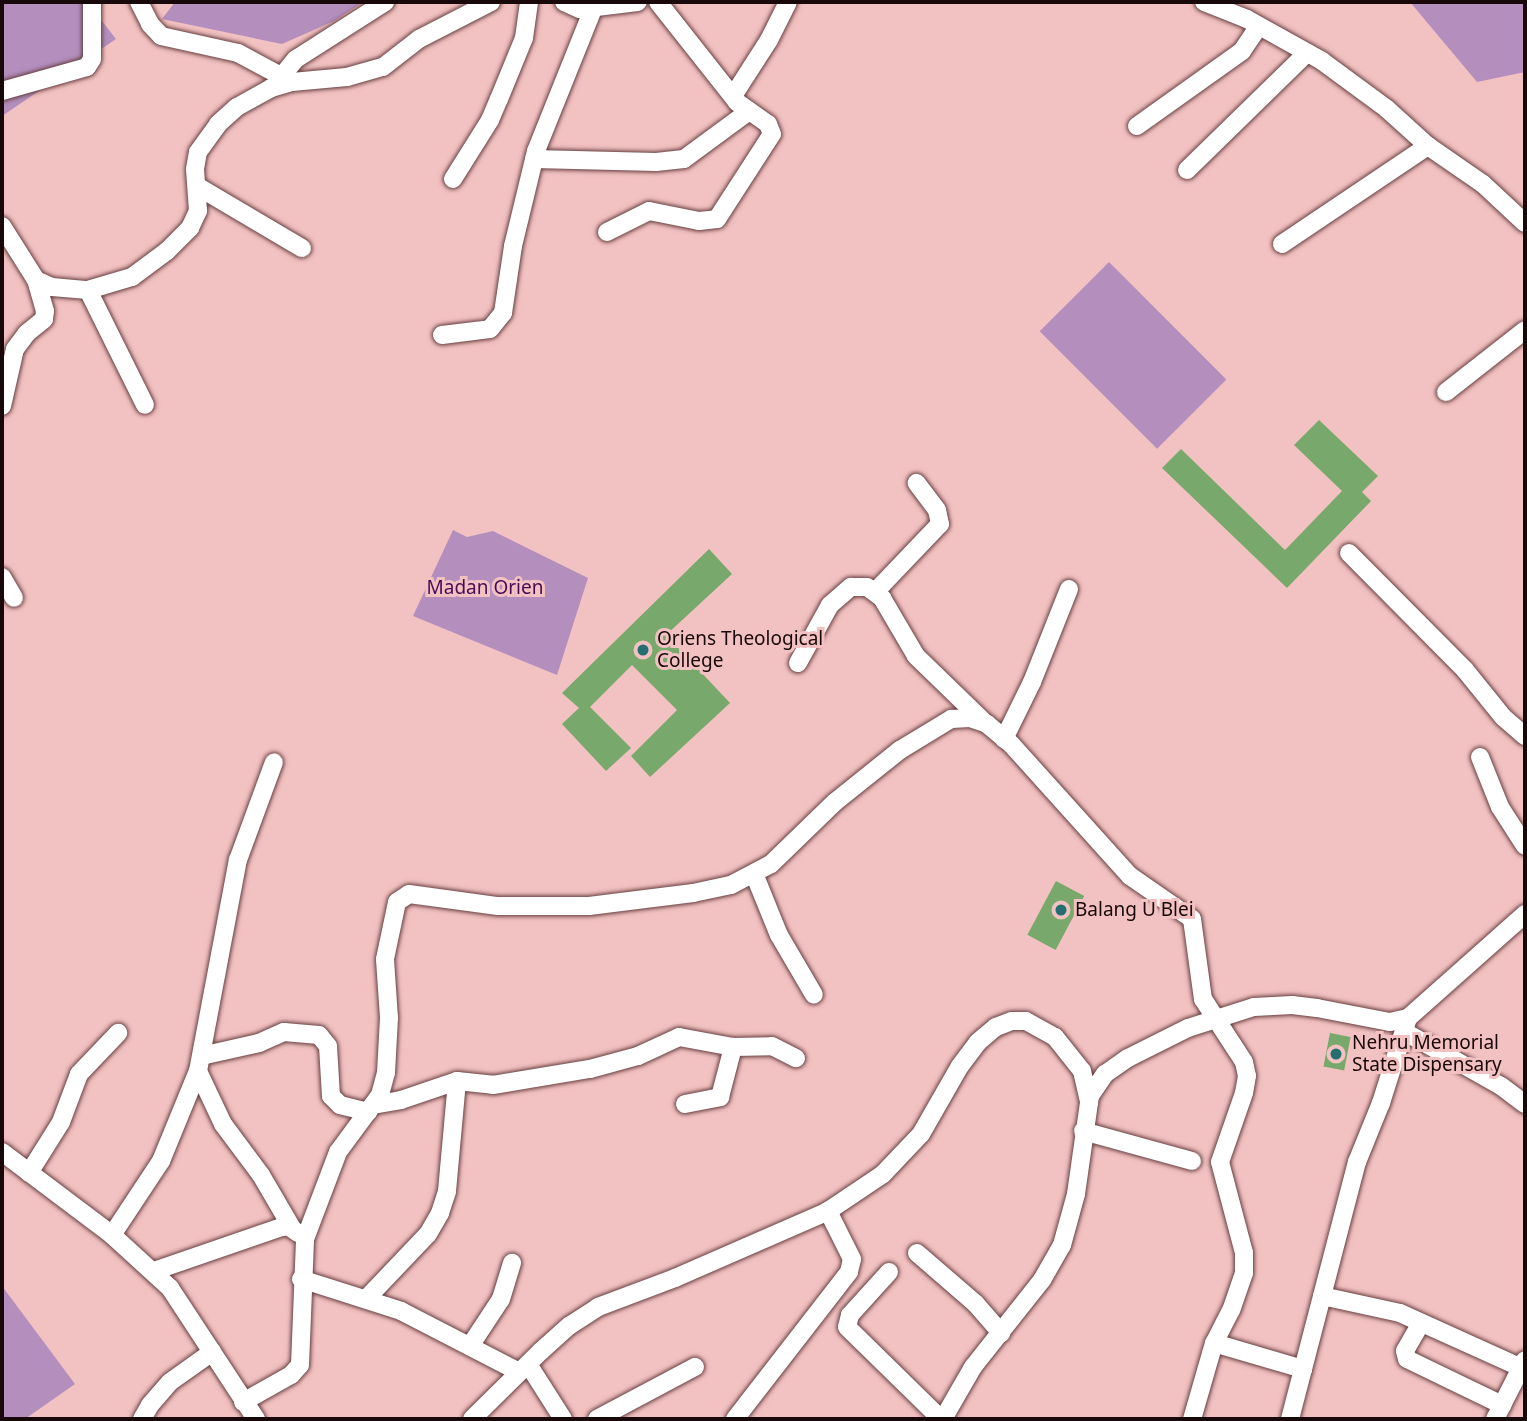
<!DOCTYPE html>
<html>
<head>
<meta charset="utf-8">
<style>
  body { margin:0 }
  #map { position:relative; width:1527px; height:1421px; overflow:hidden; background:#f2c1c1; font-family:"Noto Sans",sans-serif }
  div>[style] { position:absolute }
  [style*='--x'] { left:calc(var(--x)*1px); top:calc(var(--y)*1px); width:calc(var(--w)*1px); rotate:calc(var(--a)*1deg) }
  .green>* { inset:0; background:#b48fbe; transform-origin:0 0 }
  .building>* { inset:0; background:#78a86b; transform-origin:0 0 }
  .roads { filter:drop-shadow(0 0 2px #673f40) drop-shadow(0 0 2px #673f40) }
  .minor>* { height:18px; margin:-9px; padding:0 9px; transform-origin:9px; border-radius:9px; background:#fff }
  .dots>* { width:19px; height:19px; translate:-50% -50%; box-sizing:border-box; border:4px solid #f2c1c1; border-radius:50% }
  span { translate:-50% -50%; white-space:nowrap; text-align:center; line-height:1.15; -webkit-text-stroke:6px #f2c1c1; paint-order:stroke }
  .park-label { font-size:19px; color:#480b56 }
  .poi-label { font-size:19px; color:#180809 }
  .left { translate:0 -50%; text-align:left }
  .frame { position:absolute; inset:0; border:4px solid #180809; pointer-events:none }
</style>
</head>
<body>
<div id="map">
  <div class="green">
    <div style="clip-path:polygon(2px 2px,87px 2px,116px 39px,2px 116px)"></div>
    <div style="clip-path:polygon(175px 2px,363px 2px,334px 21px,282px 44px,162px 19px)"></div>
    <div style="clip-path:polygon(1410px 2px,1525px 2px,1525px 72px,1477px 82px)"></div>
    <div style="left:1109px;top:262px;width:166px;height:98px;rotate:45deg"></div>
    <div style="clip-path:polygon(453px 530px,467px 537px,493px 531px,588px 578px,557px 675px,413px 616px)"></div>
    <div style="clip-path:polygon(2px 1286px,75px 1384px,25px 1419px,2px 1419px)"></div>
  </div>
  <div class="building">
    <div style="clip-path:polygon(1319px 420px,1378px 476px,1362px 492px,1371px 501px,1287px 588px,1162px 468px,1181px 449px,1285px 550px,1342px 491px,1294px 445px)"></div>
    <div style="clip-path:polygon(709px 549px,732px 574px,666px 635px,730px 703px,650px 777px,631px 756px,677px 710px,632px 665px,590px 707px,631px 748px,606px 771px,562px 724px,579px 708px,562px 693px)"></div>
    <div style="left:1056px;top:881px;width:32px;height:61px;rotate:28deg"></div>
    <div style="left:1330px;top:1033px;width:21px;height:34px;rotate:11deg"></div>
  </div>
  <div class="roads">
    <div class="minor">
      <div style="--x:139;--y:2;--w:25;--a:63"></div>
      <div style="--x:150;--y:24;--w:16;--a:47"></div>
      <div style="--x:161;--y:36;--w:79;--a:12.4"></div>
      <div style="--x:238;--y:53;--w:61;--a:28.2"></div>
      <div style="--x:564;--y:2;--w:17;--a:24"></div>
      <div style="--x:580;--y:9;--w:58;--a:-6.9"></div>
      <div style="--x:1204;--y:2;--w:46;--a:21.6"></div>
      <div style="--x:1247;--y:19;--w:86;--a:29.2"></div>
      <div style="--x:1322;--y:61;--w:81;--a:36.4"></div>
      <div style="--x:1387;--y:109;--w:55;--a:42.1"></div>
      <div style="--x:1428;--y:146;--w:67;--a:34.6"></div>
      <div style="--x:1483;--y:184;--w:57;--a:42.9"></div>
      <div style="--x:282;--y:76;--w:22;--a:-51"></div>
      <div style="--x:296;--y:59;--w:106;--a:-32.6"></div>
      <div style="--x:2;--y:91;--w:88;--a:-15.8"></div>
      <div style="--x:87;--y:67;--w:9;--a:-58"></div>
      <div style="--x:92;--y:59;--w:57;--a:-90"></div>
      <div style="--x:733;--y:96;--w:67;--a:-57.3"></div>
      <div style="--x:769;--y:40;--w:42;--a:-63.4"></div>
      <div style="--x:1137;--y:126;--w:129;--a:-35.5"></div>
      <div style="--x:1242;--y:51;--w:30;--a:-56"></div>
      <div style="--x:534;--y:159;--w:122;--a:1.4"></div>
      <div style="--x:656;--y:162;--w:28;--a:-6"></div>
      <div style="--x:684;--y:159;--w:81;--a:-36.4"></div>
      <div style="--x:1187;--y:170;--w:168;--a:-44.3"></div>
      <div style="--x:453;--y:179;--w:70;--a:-57.9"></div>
      <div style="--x:490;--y:120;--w:23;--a:-67"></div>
      <div style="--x:499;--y:99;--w:66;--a:-67.7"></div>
      <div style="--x:524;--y:38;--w:36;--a:-82"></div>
      <div style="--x:197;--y:186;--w:122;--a:30.6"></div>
      <div style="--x:2;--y:226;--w:64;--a:57.8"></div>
      <div style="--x:36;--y:280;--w:17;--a:24"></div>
      <div style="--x:52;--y:287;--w:36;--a:5"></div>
      <div style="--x:88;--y:290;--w:46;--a:-16.5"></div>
      <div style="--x:132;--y:277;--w:44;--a:-36.6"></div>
      <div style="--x:167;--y:251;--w:33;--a:-45"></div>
      <div style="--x:190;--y:228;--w:19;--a:-65"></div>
      <div style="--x:198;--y:211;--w:42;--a:-94.1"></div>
      <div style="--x:195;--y:169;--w:17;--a:-80"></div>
      <div style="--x:198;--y:152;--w:34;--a:-54"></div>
      <div style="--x:218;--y:124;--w:25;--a:-42"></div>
      <div style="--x:237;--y:107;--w:39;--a:-29"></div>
      <div style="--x:271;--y:88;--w:22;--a:-16"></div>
      <div style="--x:292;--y:82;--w:55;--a:-5.2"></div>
      <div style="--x:347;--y:77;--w:37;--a:-16"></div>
      <div style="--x:383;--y:67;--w:46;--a:-37.9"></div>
      <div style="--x:419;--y:39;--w:81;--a:-27.2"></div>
      <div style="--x:607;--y:232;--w:47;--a:-26.6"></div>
      <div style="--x:649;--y:211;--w:51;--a:11.3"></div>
      <div style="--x:699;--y:221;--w:18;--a:-6"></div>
      <div style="--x:717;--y:219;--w:101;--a:-57.1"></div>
      <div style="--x:772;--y:134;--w:11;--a:-112"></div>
      <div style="--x:768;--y:124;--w:38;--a:-145"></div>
      <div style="--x:737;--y:102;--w:127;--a:-128.3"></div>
      <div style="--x:1282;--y:244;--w:176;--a:-33.9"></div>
      <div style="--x:88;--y:290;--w:128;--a:63.6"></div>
      <div style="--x:442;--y:335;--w:48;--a:-7.1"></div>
      <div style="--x:490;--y:329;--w:21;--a:-51"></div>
      <div style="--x:503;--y:313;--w:68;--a:-81.5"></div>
      <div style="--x:513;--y:246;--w:98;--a:-76.4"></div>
      <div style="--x:536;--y:151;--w:155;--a:-68.1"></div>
      <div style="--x:594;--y:7;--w:5;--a:-101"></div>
      <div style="--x:1446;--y:392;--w:100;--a:-38.1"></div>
      <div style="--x:2;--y:406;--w:58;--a:-77.2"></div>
      <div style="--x:15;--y:349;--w:20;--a:-53"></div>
      <div style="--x:27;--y:333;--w:22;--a:-39"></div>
      <div style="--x:44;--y:319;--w:8;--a:-83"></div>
      <div style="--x:45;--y:311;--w:32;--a:-106"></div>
      <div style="--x:1349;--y:553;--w:165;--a:45.2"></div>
      <div style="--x:1465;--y:670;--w:60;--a:51"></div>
      <div style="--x:1503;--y:717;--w:29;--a:41"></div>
      <div style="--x:2;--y:577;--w:24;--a:60"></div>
      <div style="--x:875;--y:592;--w:94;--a:-46.3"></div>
      <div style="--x:940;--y:524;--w:14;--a:-102"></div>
      <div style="--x:937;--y:510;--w:34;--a:-127"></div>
      <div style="--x:798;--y:663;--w:66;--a:-61.1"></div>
      <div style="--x:830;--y:605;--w:28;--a:-41"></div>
      <div style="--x:851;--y:587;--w:16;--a:0"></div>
      <div style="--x:867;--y:587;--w:19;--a:36"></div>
      <div style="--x:882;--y:598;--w:67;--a:59.6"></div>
      <div style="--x:916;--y:656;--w:93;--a:44.1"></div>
      <div style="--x:1004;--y:739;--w:64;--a:-63.8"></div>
      <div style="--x:1032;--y:682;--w:100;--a:-68.3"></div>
      <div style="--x:1480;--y:757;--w:54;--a:68.2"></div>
      <div style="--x:1500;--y:807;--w:46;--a:57.3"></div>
      <div style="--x:755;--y:876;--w:64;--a:67.9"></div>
      <div style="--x:779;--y:935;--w:69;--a:59.7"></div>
      <div style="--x:1405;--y:1032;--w:110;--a:29.4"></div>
      <div style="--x:1501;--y:1086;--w:30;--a:37"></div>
      <div style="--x:201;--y:1056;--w:59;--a:-12.6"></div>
      <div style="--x:259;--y:1043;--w:27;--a:-24"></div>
      <div style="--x:284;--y:1032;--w:35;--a:5"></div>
      <div style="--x:319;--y:1035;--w:14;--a:51"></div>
      <div style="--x:328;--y:1046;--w:50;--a:86.6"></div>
      <div style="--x:331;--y:1096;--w:13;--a:45"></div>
      <div style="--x:340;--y:1105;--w:29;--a:14"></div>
      <div style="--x:198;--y:1071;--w:59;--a:64.7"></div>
      <div style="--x:223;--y:1124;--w:64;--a:53.3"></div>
      <div style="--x:261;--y:1175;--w:61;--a:59.7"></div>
      <div style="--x:685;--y:1104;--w:36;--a:-11"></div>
      <div style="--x:720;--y:1097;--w:52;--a:-75.4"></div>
      <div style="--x:373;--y:1105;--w:28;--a:-10"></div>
      <div style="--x:401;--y:1100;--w:59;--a:-18.7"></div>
      <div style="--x:457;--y:1081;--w:36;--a:6"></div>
      <div style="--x:493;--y:1085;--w:98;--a:-9.4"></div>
      <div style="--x:590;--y:1069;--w:50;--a:-15.2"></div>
      <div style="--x:638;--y:1056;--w:45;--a:-24.9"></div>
      <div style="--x:679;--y:1037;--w:55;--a:10.5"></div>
      <div style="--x:733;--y:1047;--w:39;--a:-1"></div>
      <div style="--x:772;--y:1046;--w:27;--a:27"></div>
      <div style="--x:1083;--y:1131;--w:113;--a:15.4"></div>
      <div style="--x:2;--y:1152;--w:138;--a:37"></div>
      <div style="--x:112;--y:1235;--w:79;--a:42.4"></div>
      <div style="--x:170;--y:1288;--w:157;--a:56.7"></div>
      <div style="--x:29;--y:1173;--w:60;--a:-57.9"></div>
      <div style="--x:61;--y:1122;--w:51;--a:-69.4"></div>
      <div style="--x:79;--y:1074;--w:57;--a:-46.4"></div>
      <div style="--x:112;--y:1235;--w:89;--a:-56.5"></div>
      <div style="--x:161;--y:1161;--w:97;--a:-67.7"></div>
      <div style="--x:198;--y:1071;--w:215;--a:-79.3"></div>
      <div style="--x:238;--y:860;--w:104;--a:-69.8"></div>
      <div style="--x:917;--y:1253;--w:77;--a:40.8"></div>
      <div style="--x:975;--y:1303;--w:40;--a:49"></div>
      <div style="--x:154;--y:1271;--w:135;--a:-19"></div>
      <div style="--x:282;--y:1227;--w:6;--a:-9"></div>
      <div style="--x:288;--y:1226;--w:12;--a:35"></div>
      <div style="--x:889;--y:1272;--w:58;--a:132.2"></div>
      <div style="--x:850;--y:1315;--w:12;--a:104"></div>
      <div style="--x:847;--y:1327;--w:132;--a:44.4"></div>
      <div style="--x:301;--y:1279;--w:105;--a:17.7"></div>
      <div style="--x:401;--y:1311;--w:133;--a:27.3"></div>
      <div style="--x:1322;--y:1296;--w:80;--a:12.3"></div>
      <div style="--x:1400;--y:1313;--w:134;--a:24.3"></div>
      <div style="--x:367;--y:1298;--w:88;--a:-46.4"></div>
      <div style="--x:428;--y:1234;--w:24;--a:-60"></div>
      <div style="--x:440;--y:1213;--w:23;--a:-72"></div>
      <div style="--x:447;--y:1191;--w:110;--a:-84.8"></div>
      <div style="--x:1421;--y:1323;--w:32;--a:120"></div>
      <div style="--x:1405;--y:1351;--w:8;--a:76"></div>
      <div style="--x:1407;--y:1359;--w:106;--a:25.8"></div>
      <div style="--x:1214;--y:1343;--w:93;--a:16.3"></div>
      <div style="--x:470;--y:1346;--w:56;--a:-56.6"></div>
      <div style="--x:501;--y:1299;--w:38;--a:-73"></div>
      <div style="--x:528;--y:1364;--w:65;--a:57.5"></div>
      <div style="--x:243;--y:1402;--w:55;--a:-29.4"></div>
      <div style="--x:291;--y:1375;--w:13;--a:-48"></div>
      <div style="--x:300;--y:1365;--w:126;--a:-87.7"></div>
      <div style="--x:305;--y:1239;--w:93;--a:-69.2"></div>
      <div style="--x:338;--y:1152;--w:71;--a:-53.6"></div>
      <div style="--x:380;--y:1095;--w:23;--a:-75"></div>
      <div style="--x:386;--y:1073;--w:55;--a:-86.9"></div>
      <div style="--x:389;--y:1018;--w:59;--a:-93.9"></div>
      <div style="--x:385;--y:959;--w:58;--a:-78.1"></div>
      <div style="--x:397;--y:902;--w:14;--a:-34"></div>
      <div style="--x:409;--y:894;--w:90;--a:7.7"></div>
      <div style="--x:498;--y:906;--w:91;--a:0"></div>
      <div style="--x:589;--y:906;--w:105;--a:-7.1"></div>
      <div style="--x:693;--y:893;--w:39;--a:-12"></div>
      <div style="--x:731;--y:885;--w:45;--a:-27.7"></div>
      <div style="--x:771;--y:864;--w:89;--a:-44.1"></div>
      <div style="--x:835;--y:802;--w:83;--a:-38.7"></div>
      <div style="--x:900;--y:750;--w:60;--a:-31.3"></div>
      <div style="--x:951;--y:719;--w:19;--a:-3"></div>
      <div style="--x:970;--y:718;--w:18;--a:19"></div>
      <div style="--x:987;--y:724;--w:31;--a:40"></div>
      <div style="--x:1011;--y:744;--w:178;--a:48"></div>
      <div style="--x:1130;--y:876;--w:75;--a:34.7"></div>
      <div style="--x:1192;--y:919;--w:81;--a:82.2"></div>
      <div style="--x:1203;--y:999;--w:75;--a:56.9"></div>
      <div style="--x:1244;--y:1062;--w:14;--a:78"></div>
      <div style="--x:1247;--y:1076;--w:17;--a:100"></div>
      <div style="--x:1244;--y:1093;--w:73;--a:109.2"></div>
      <div style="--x:1220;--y:1162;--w:94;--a:75.2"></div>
      <div style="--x:1244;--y:1253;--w:20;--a:90"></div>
      <div style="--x:1244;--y:1273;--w:39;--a:109"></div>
      <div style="--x:1231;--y:1310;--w:37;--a:117"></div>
      <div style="--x:1214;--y:1343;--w:79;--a:106.1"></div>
      <div style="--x:142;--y:1419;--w:16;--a:-60"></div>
      <div style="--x:150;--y:1405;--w:30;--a:-49"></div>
      <div style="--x:170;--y:1382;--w:52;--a:-35.5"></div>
      <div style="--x:472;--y:1419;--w:97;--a:-44.6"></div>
      <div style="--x:541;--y:1351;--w:38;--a:-42"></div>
      <div style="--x:569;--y:1326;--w:35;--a:-33"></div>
      <div style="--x:598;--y:1307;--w:82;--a:-20.6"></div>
      <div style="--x:675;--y:1278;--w:167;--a:-23.6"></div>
      <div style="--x:828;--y:1211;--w:66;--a:-33.9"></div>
      <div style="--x:883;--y:1174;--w:55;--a:-46.5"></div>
      <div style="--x:921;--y:1134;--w:78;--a:-60.2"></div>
      <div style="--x:960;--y:1066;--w:30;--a:-53"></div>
      <div style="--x:978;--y:1042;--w:23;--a:-40"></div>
      <div style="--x:996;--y:1027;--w:17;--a:-21"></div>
      <div style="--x:1012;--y:1021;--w:14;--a:0"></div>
      <div style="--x:1026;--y:1021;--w:33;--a:29"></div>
      <div style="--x:1055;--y:1037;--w:43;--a:51.5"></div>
      <div style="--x:1082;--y:1071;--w:32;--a:77"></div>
      <div style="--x:597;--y:1419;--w:111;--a:-28"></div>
      <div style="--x:735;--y:1419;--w:186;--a:-52.2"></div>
      <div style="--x:849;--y:1272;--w:13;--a:-77"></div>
      <div style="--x:852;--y:1259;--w:54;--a:-116.6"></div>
      <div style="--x:943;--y:1419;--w:60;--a:-60"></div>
      <div style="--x:973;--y:1367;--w:111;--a:-51.6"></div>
      <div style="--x:1042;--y:1280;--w:40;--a:-60.3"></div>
      <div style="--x:1062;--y:1245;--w:53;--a:-74.6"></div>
      <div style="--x:1076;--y:1194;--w:99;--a:-81.9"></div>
      <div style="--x:1090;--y:1096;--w:27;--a:-56"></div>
      <div style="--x:1105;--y:1074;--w:28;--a:-35"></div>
      <div style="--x:1128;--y:1058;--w:67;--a:-26.6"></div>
      <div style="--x:1188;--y:1028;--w:69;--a:-17.7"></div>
      <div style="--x:1254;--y:1007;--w:38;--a:-3"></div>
      <div style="--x:1292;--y:1005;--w:25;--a:7"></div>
      <div style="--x:1317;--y:1008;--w:74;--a:10.9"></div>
      <div style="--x:1390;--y:1022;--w:18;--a:-13"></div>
      <div style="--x:1408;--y:1018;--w:157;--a:-41.6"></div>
      <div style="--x:1290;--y:1419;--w:266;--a:-75.4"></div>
      <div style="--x:1357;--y:1162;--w:64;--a:-67.9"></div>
      <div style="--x:1381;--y:1103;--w:89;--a:-72.4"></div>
      <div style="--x:1495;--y:1419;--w:66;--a:-63"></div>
    </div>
  </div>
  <div class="dots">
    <div style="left:643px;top:650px;background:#226e71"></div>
    <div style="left:1061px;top:910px;background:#226e71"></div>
    <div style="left:1336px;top:1054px;background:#226e71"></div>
  </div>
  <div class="park-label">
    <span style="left:485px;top:588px">Madan Orien</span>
  </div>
  <div class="poi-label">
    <span class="left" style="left:657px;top:650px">Oriens Theological<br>College</span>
    <span class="left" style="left:1075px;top:910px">Balang U Blei</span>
    <span class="left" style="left:1352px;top:1054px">Nehru Memorial<br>State Dispensary</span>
  </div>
  <div class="frame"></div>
</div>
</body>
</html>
